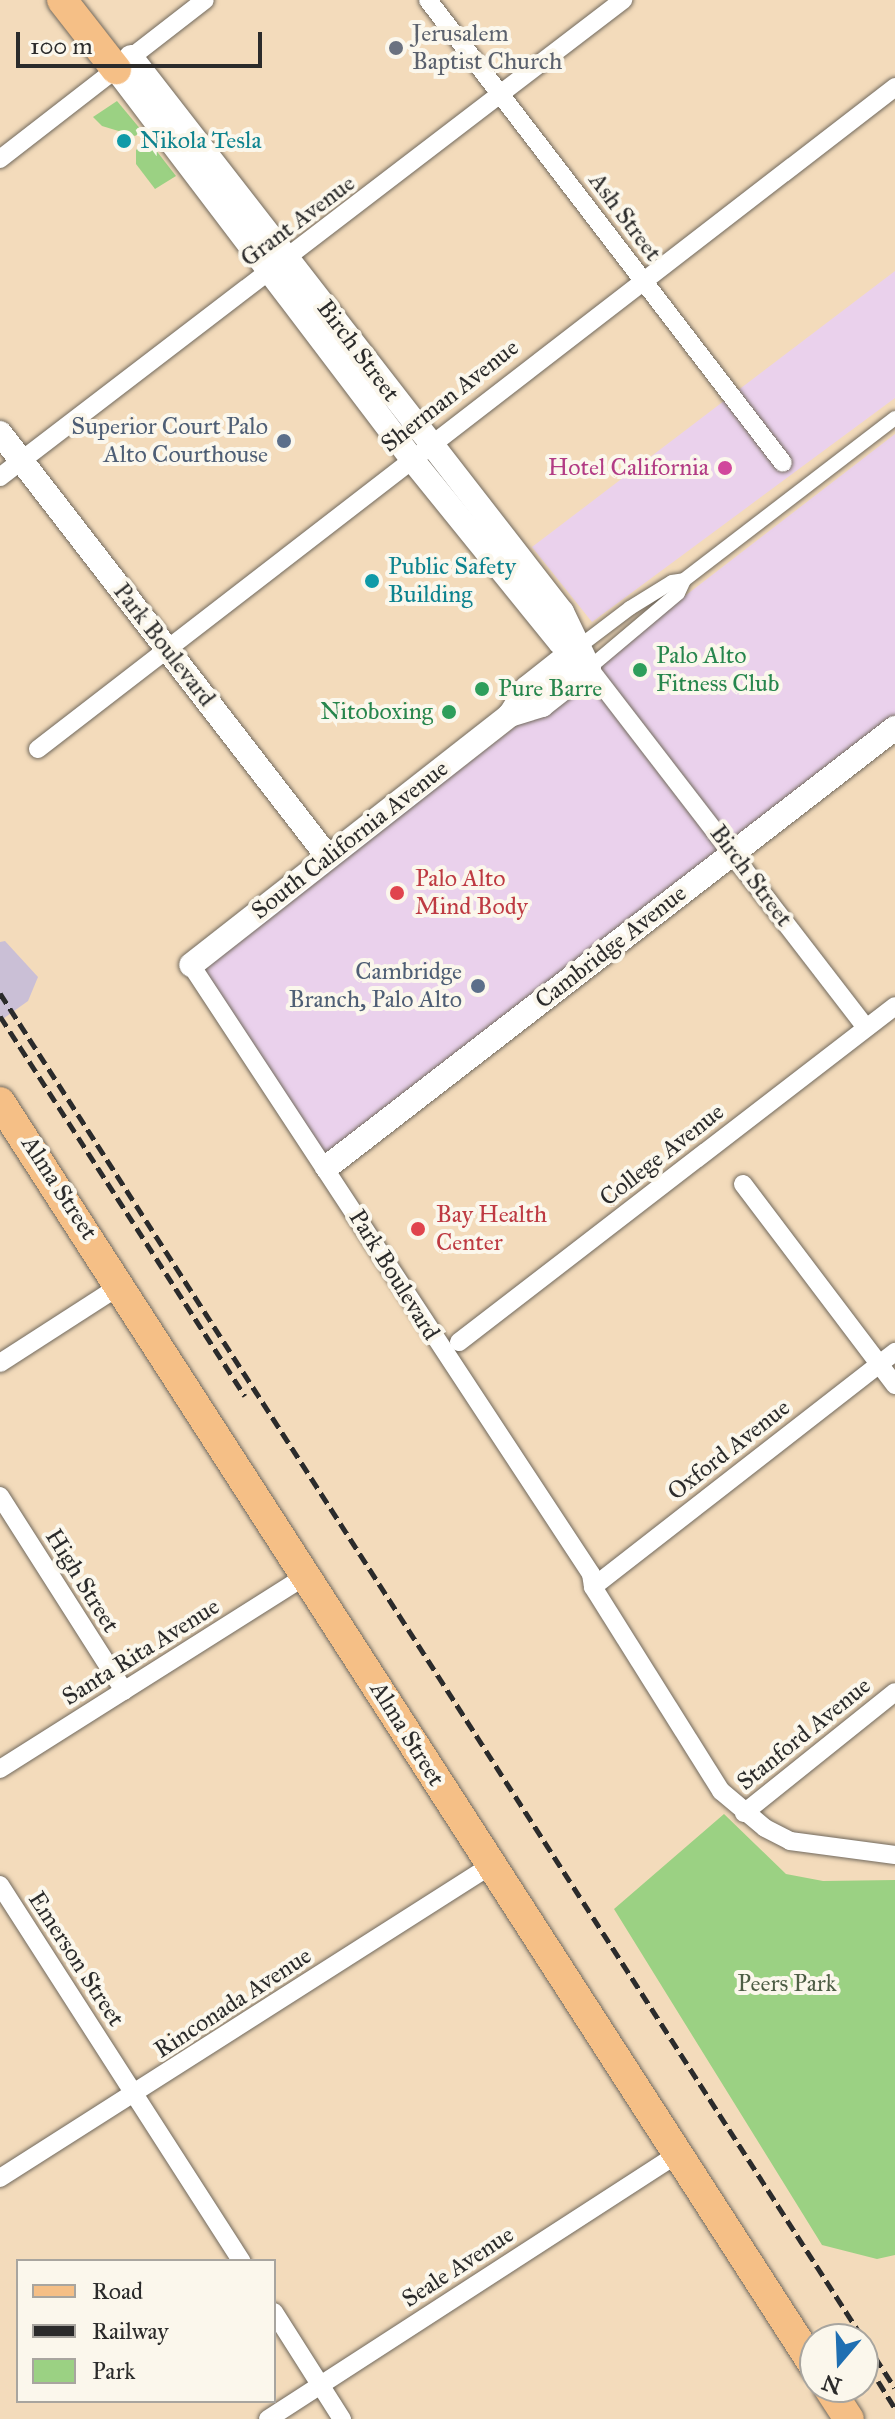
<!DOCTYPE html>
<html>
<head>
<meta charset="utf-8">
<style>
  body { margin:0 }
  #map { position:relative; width:895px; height:2419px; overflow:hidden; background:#f3dbbb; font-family:"IM FELL Great Primer",serif }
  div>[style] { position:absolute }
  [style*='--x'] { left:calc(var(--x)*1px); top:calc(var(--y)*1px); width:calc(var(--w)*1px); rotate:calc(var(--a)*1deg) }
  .built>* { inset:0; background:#ead1ec }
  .industrial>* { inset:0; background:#cabfd6 }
  .green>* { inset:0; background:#9bd183 }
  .roads { filter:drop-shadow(0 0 2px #71695d) drop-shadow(0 0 2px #71695d) }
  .pedestrian>* { height:14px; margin:-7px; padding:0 7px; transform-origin:7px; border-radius:7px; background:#fff }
  .minor>* { height:18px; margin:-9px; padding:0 9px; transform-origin:9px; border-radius:9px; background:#fff }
  .tertiary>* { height:24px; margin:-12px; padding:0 12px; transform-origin:12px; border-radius:12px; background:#fff }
  .primary>* { height:30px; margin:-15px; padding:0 15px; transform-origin:15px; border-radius:15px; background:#f5bf86 }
  .rail>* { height:5px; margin-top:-2.5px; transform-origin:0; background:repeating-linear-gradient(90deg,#2b2b2b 0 12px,transparent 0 18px) }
  .dots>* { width:22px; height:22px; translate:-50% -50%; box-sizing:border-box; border:4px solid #fbf7ec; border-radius:50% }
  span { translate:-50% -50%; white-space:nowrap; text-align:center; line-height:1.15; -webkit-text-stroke:8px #fbf7ec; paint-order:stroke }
  .worship-label { font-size:24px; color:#5b616d }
  .left { translate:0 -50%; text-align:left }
  .culture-label { font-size:24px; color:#0d838f }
  .street-label { font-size:24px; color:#2b2b2b }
  .service-label { font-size:24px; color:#4e5e75 }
  .right { translate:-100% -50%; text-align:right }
  .hotel-label { font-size:24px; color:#b23c85 }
  .leisure-label { font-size:24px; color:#27864d }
  .health-label { font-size:24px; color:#be3a42 }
  .park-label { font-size:24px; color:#4d5d45 }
  .legend { position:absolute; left:16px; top:2259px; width:260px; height:144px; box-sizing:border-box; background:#fbf7ec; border:2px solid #a8a59f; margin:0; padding:10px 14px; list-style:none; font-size:24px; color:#2b2b2b }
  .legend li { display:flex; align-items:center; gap:16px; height:40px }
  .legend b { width:40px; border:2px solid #a8a59f }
  .north { position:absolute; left:799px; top:2323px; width:80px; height:80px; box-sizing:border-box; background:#fbf7ec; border:2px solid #a8a59f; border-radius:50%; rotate:199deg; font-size:22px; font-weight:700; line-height:32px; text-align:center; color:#2b2b2b }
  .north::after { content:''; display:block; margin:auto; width:28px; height:36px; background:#1f6fb2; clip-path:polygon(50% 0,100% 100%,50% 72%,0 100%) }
  .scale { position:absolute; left:16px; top:32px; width:246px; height:36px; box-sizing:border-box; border:4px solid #2b2b2b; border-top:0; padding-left:10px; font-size:24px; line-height:28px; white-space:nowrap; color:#2b2b2b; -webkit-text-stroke:6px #fbf7ec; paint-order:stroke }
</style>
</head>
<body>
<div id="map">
  <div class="built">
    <div style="clip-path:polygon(895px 271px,895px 398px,592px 622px,532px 547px)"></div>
    <div style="clip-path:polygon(895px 434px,895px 715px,328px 1164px,201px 969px)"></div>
  </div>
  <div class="industrial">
    <div style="clip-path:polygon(5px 941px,38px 977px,28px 1001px,0 1021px,0 942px)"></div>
  </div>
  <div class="green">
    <div style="clip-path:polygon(117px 101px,142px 131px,135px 136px,102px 126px,93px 117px)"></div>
    <div style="clip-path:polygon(148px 140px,176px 176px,155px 189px,136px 164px,136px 150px)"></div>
    <div style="clip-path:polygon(724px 1814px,786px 1874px,823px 1881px,895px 1880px,895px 2255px,877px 2259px,822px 2245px,614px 1909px)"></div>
  </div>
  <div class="roads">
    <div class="pedestrian">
      <div style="--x:576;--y:649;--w:68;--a:-37.2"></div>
      <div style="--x:630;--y:608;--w:49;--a:-31.8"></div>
      <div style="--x:672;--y:582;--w:12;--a:-9"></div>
      <div style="--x:589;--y:668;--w:116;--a:-40.1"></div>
      <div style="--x:678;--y:593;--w:14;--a:-65"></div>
      <div style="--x:684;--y:580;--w:266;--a:-37.5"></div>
    </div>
    <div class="minor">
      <div style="--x:428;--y:0;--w:583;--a:52.52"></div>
      <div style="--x:0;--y:159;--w:259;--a:-37.8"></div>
      <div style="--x:0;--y:477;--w:785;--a:-37.44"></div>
      <div style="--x:589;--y:668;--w:454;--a:52.4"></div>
      <div style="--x:38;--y:749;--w:1083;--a:-37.68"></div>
      <div style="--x:191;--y:965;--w:729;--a:56.7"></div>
      <div style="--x:591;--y:1574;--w:13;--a:81"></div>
      <div style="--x:593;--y:1587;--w:241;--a:57.9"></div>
      <div style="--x:721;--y:1791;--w:57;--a:40.1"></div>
      <div style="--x:765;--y:1828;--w:28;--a:27"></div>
      <div style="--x:790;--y:1841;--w:106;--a:7.6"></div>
      <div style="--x:743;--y:1184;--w:252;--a:52.9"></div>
      <div style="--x:459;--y:1342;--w:550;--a:-37.62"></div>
      <div style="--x:0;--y:1363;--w:144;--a:-32.8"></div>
      <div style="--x:0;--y:1496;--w:231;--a:57.5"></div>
      <div style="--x:593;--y:1587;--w:383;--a:-37.9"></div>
      <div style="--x:0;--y:1769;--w:363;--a:-32.3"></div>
      <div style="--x:744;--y:1813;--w:193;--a:-38.7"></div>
      <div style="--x:0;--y:1885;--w:447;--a:57.3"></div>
      <div style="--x:0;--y:2178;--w:581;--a:-32.49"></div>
      <div style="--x:274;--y:2312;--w:127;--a:57.6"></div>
      <div style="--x:268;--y:2419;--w:485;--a:-32.9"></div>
    </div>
    <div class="tertiary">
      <div style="--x:131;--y:57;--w:703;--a:52.17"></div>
      <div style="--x:562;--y:612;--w:62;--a:64.3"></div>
      <div style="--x:589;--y:668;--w:60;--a:141.8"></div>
      <div style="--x:542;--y:705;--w:34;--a:163"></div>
      <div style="--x:510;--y:715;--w:405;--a:141.9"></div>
      <div style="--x:116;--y:69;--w:487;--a:52.8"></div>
      <div style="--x:410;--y:457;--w:238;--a:51"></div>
      <div style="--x:560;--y:642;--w:17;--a:24"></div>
      <div style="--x:0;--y:433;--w:536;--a:52.28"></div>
      <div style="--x:510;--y:715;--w:32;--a:-58"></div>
      <div style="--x:527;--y:688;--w:63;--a:-38.5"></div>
      <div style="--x:327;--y:1167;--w:718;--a:-37.7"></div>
    </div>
    <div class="primary">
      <div style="--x:62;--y:0;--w:88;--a:52"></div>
      <div style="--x:0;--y:1102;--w:1505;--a:57.21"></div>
      <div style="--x:828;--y:2387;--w:38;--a:57"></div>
    </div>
  </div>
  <div class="rail">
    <div style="--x:0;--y:993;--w:1657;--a:57.32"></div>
    <div style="--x:0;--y:1016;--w:452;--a:57.2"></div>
    <div style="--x:878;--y:2381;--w:32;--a:58"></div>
  </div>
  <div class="dots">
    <div style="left:396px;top:48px;background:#6b7280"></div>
    <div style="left:124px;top:141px;background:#0f9aa8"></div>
    <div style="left:284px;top:441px;background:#5c6f8a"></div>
    <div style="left:725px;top:468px;background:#d1479c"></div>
    <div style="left:372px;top:581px;background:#0f9aa8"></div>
    <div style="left:640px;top:670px;background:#2e9e5b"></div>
    <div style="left:482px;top:689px;background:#2e9e5b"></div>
    <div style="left:449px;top:712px;background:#2e9e5b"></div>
    <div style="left:397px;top:893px;background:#e0444e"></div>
    <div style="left:478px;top:986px;background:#5c6f8a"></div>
    <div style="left:418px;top:1229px;background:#e0444e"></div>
  </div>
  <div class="worship-label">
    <span class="left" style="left:412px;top:48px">Jerusalem<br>Baptist Church</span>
  </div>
  <div class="culture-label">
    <span class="left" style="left:140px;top:141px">Nikola Tesla</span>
    <span class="left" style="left:388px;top:581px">Public Safety<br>Building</span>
  </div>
  <div class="street-label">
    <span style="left:625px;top:217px;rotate:53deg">Ash Street</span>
    <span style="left:298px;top:221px;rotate:-37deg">Grant Avenue</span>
    <span style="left:358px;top:351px;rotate:53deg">Birch Street</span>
    <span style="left:450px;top:396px;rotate:-38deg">Sherman Avenue</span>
    <span style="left:164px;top:645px;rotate:52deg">Park Boulevard</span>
    <span style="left:350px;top:840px;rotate:-38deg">South California Avenue</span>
    <span style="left:751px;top:876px;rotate:53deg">Birch Street</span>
    <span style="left:611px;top:947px;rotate:-38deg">Cambridge Avenue</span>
    <span style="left:662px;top:1155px;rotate:-38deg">College Avenue</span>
    <span style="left:59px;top:1188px;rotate:57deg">Alma Street</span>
    <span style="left:394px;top:1275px;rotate:58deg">Park Boulevard</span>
    <span style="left:729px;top:1450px;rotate:-38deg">Oxford Avenue</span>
    <span style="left:82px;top:1581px;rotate:58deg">High Street</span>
    <span style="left:141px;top:1652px;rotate:-32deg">Santa Rita Avenue</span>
    <span style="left:407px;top:1734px;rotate:58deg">Alma Street</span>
    <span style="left:804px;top:1734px;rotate:-39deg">Stanford Avenue</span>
    <span style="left:76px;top:1959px;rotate:57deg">Emerson Street</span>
    <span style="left:233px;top:2003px;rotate:-33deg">Rinconada Avenue</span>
    <span style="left:458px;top:2267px;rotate:-33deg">Seale Avenue</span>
  </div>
  <div class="service-label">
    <span class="right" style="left:268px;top:441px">Superior Court Palo<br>Alto Courthouse</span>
    <span class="right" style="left:462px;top:986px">Cambridge<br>Branch, Palo Alto</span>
  </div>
  <div class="hotel-label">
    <span class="right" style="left:709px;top:468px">Hotel California</span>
  </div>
  <div class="leisure-label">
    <span class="left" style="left:656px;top:670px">Palo Alto<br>Fitness Club</span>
    <span class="left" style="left:498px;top:689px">Pure Barre</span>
    <span class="right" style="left:433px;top:712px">Nitoboxing</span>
  </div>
  <div class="health-label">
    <span class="left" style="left:415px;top:893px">Palo Alto<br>Mind Body</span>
    <span class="left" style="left:436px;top:1229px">Bay Health<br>Center</span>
  </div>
  <div class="park-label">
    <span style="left:787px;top:1984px">Peers Park</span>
  </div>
  <ul class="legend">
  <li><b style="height:10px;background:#f5bf86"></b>Road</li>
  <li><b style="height:10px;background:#2b2b2b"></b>Railway</li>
  <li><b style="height:22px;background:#9bd183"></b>Park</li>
  </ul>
  <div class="north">N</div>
  <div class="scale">100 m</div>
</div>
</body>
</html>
